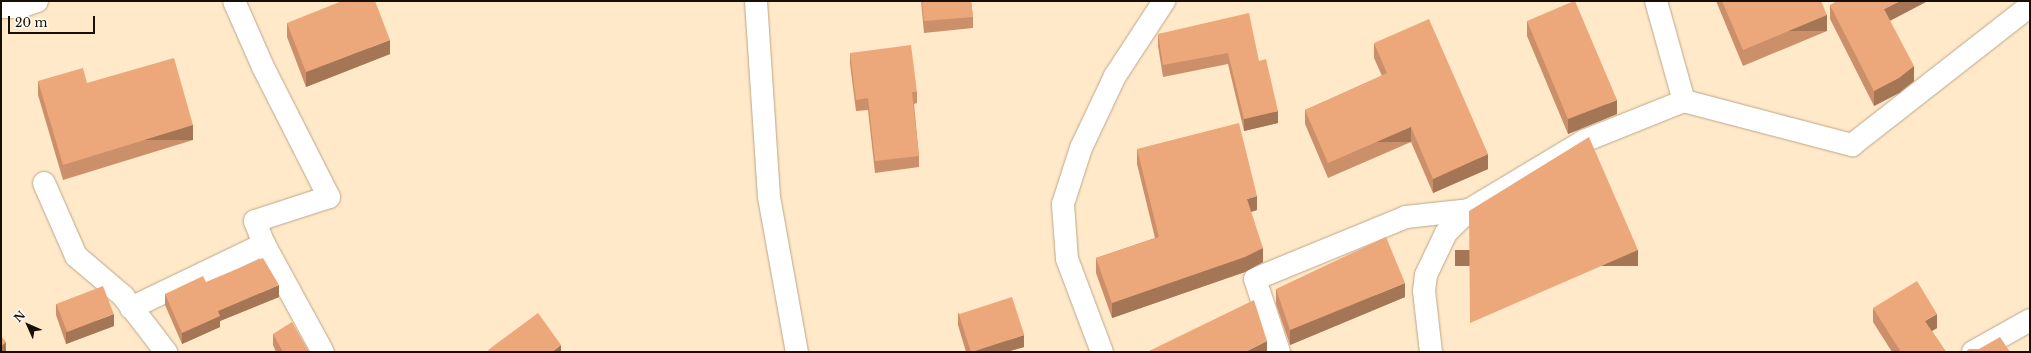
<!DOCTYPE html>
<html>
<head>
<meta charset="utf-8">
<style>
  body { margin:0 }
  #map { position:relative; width:2031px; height:353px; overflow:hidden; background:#ffe9c9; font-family:"Libre Baskerville",serif }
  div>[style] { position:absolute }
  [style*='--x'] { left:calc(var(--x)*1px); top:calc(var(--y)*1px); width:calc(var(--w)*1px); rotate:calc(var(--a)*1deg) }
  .roads { filter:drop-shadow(0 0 1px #bca789) drop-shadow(0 0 1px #bca789) }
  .minor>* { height:22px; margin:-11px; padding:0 11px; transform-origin:11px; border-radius:11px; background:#fff }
  .wall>* { inset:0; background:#cb9069 }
  .shaded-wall>* { inset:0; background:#a57655; transform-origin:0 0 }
  .building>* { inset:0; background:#eca87a; transform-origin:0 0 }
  span { translate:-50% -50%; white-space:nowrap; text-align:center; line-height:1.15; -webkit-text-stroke:3px #fdf9f3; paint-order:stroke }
  .frame { position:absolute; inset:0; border:2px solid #160f05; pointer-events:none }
  .north { position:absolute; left:8px; top:305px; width:40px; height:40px; -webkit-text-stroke:3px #fdf9f3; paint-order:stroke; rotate:315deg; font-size:11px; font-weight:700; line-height:16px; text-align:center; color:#160f05 }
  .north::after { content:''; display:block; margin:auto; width:14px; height:18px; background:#160f05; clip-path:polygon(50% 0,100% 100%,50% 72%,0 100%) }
  .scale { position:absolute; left:8px; top:16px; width:87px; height:18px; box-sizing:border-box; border:2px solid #160f05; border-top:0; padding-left:5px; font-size:12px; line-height:14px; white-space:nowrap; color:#160f05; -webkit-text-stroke:3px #fdf9f3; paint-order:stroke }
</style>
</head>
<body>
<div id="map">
  <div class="roads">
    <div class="minor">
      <div style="--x:234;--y:1;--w:72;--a:66.3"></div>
      <div style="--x:263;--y:67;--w:146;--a:63.1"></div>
      <div style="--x:329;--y:197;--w:78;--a:162"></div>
      <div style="--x:255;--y:221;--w:25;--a:69"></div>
      <div style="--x:756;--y:1;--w:196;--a:86.2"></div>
      <div style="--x:769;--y:197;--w:158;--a:79.8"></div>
      <div style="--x:1656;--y:1;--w:104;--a:74.4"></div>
      <div style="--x:1;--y:7;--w:19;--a:0"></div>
      <div style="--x:20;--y:7;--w:18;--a:-19"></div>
      <div style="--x:44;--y:183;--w:80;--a:66.3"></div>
      <div style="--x:76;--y:256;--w:62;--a:40.4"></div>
      <div style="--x:123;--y:296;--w:71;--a:52.5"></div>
      <div style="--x:131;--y:308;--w:148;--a:-25.7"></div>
      <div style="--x:264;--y:244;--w:123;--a:61.4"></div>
      <div style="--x:1102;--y:352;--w:99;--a:-110.6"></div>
      <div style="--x:1067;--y:259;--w:55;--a:-94.2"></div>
      <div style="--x:1063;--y:204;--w:59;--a:-72.2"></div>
      <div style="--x:1081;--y:148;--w:80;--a:-64.7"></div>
      <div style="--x:1115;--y:76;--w:90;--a:-56.8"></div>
      <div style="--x:1279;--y:352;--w:77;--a:-108.2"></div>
      <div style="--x:1255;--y:279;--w:163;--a:-22.3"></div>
      <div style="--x:1406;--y:217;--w:63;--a:-6.3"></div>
      <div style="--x:1431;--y:352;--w:61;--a:-96.5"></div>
      <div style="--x:1424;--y:291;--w:16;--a:-83"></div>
      <div style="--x:1426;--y:275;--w:47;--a:-64.5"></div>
      <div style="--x:1446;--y:233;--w:33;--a:-45"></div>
      <div style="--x:1469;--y:210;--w:134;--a:-31"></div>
      <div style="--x:1584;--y:141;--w:108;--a:-21.8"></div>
      <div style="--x:1684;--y:101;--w:174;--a:14.7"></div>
      <div style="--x:1852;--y:145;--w:226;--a:-38"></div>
      <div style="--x:1973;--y:352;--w:65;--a:-29.3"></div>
    </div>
  </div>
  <div class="wall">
    <div style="clip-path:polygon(921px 1px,971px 1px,973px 17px,973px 28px,924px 33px)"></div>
    <div style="clip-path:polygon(1716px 1px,1821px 1px,1827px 31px,1743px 66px)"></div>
    <div style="clip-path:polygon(1830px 5px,1890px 21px,1914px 81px,1899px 93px,1874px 106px,1830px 19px)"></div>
    <div style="clip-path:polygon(1527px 21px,1617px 114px,1568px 134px,1527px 36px)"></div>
    <div style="clip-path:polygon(287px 23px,390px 54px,306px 87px,287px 37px)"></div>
    <div style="clip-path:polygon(1158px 34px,1259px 61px,1278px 123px,1244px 131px,1228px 64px,1163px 77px,1158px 46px)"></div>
    <div style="clip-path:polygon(1374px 43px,1488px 169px,1433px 193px,1411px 142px,1328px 178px,1305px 124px,1305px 110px,1382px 76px,1374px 58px)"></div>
    <div style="clip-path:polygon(850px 53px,917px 92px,917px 103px,914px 104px,919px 156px,919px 167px,875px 173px,868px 110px,856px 111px,850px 64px)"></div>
    <div style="clip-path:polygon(38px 81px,87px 83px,193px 140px,63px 180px,38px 95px)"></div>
    <div style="clip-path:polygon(1137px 149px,1257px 210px,1251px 212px,1263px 262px,1245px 272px,1112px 318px,1096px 273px,1096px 258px,1155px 238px,1137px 164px)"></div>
    <div style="clip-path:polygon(206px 282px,279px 297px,220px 321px,220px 327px,182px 344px,165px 305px,165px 294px)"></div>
    <div style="clip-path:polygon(1276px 289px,1405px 297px,1290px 345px,1276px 304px)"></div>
    <div style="clip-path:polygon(56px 304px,114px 326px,66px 344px,56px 315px)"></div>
    <div style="clip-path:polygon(1873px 308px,1937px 328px,1932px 331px,1946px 352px,1892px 352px,1873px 322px)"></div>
    <div style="clip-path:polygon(958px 313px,1024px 347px,1006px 352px,966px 352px,958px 325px)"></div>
    <div style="clip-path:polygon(273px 334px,309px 352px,276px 352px,273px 345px)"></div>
  </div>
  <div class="shaded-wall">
    <div style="clip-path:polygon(1900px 1px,1928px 1px,1884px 24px,1884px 9px)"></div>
    <div style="left:1827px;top:15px;width:16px;height:91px;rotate:90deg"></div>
    <div style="clip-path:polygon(390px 40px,390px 54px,306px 87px,306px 72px)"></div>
    <div style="clip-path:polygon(1914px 66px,1914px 81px,1899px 93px,1874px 106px,1874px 91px)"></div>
    <div style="clip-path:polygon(1617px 100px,1617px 114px,1568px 134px,1568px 119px)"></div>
    <div style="clip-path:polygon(1278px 111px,1278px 123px,1244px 131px,1244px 119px)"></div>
    <div style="left:193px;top:125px;width:15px;height:136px;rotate:90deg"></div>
    <div style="left:1411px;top:127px;width:15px;height:90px;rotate:90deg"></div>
    <div style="clip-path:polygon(1488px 154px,1488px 169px,1433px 193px,1433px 179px)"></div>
    <div style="clip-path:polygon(1257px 196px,1257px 210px,1247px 213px,1247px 199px)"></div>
    <div style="clip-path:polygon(1263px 248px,1263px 262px,1245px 272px,1112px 318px,1112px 303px)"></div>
    <div style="left:1638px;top:250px;width:16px;height:183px;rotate:90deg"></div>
    <div style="clip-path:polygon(1405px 283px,1405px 297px,1290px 345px,1290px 330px)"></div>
    <div style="clip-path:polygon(279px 285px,279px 297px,220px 321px,220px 327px,182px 344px,182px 333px,218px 311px)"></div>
    <div style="clip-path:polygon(114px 314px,114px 326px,66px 344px,66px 332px)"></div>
    <div style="clip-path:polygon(1937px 314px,1937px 328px,1925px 335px,1925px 321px)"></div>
    <div style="clip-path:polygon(1024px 335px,1024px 347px,1006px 352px,970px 352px)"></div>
    <div style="clip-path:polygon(1267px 341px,1267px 352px,1245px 352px)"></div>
    <div style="clip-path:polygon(6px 342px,6px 352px,1px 352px,1px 346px)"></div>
    <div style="clip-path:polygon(561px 345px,561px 352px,552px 352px)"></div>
  </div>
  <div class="building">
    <div style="clip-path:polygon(342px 1px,375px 1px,390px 40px,306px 72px,287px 23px)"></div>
    <div style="clip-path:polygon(922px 1px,971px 1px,973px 17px,924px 21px)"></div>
    <div style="clip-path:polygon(1574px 1px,1575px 1px,1617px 100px,1568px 119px,1527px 21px)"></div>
    <div style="clip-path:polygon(1722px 1px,1821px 1px,1827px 15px,1743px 50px)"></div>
    <div style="clip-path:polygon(1837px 1px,1900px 1px,1884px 9px,1914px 66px,1899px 78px,1874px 91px,1830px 5px)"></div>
    <div style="clip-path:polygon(1249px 13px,1259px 61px,1266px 59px,1278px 111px,1244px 119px,1228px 53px,1163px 65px,1158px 34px)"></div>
    <div style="clip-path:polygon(1429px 19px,1488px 154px,1433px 179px,1411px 127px,1328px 163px,1305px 110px,1387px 73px,1374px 43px)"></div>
    <div style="clip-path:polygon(911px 45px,917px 92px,912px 92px,919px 156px,875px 161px,868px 98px,856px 100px,850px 53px)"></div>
    <div style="clip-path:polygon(174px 58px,193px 125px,63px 165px,38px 81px,83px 68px,87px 83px)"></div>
    <div style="clip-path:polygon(1239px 123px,1257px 196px,1247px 199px,1263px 248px,1245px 257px,1112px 303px,1096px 258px,1159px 237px,1137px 149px)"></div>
    <div style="clip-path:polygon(1589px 137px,1638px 250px,1470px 323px,1469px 211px)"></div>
    <div style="clip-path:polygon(1386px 237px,1405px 283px,1290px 330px,1276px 289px)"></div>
    <div style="clip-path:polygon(263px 258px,279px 285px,218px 311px,220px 316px,182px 333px,165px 294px,203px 276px,206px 282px)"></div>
    <div style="clip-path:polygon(1917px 281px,1937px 314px,1925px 321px,1946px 352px,1901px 352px,1873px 308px)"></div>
    <div style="left:103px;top:286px;width:30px;height:50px;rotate:69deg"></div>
    <div style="left:1012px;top:297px;width:40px;height:56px;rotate:72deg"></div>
    <div style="clip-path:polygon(1254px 300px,1267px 341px,1245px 352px,1147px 352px)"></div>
    <div style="clip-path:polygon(538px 313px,561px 345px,552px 352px,490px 352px,488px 350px)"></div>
    <div style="clip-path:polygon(292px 322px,309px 352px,283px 352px,273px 334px)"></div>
    <div style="clip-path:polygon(1px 336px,6px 342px,1px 346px)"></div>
    <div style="clip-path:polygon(2000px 337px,2010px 352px,1965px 352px,1969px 349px,1979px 349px)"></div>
  </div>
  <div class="frame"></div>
  <div class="north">N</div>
  <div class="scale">20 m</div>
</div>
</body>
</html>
